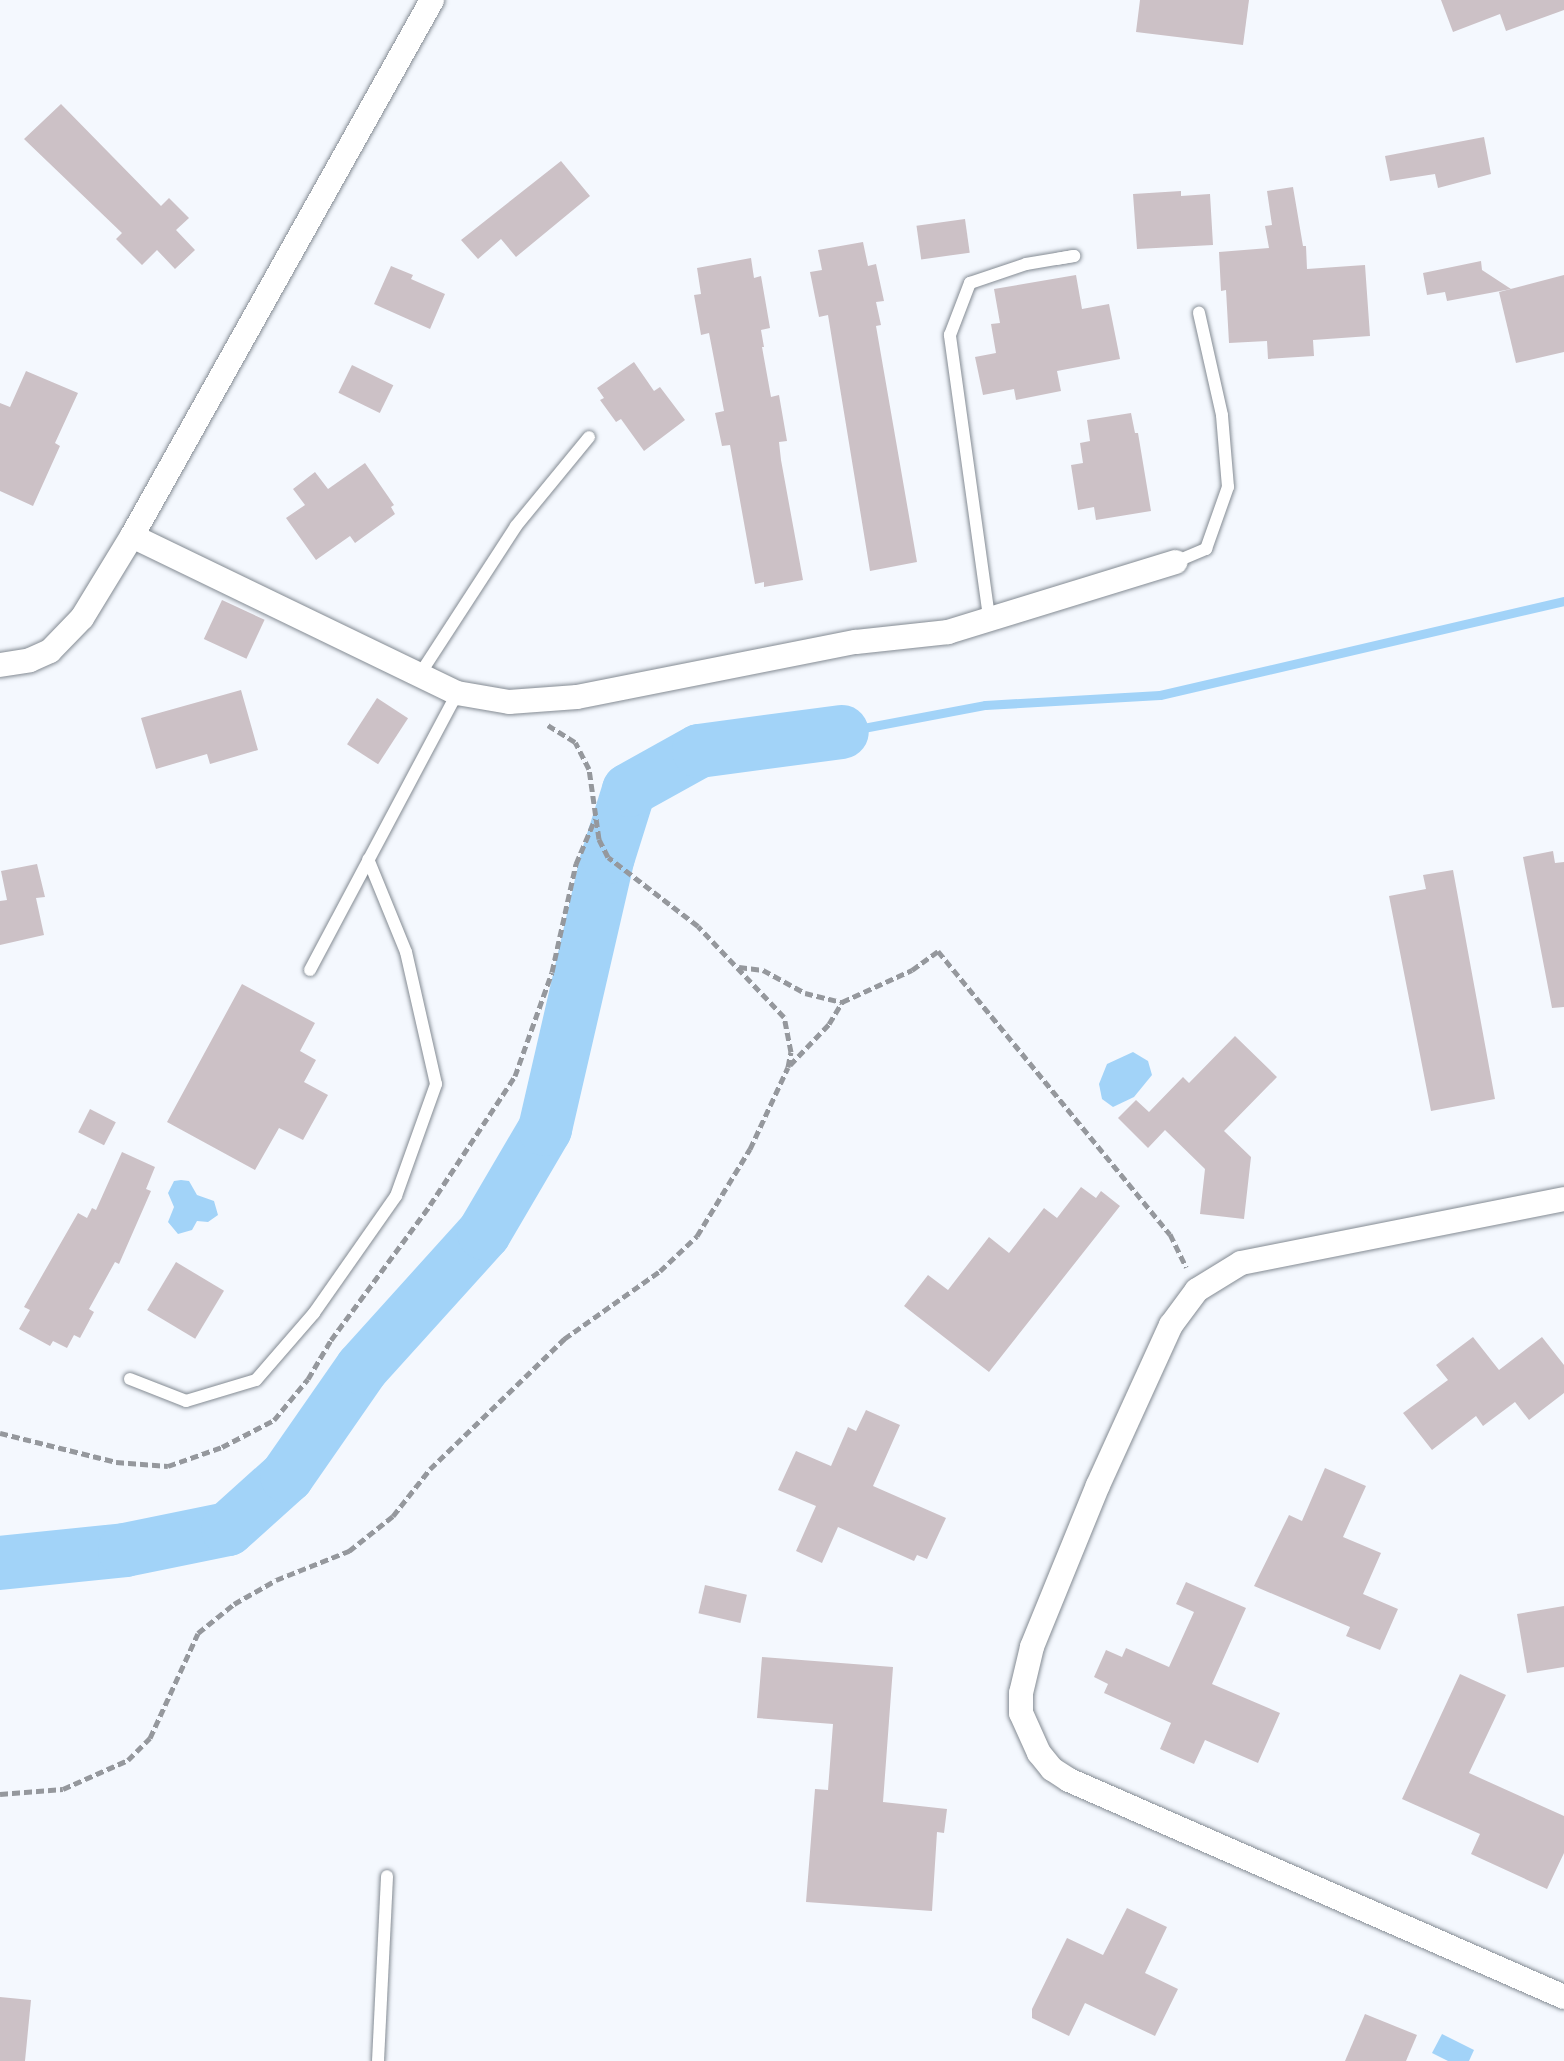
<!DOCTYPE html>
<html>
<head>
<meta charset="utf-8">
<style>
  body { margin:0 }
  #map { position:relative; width:1564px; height:2061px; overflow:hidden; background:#f4f8fe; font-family:"IBM Plex Serif",serif }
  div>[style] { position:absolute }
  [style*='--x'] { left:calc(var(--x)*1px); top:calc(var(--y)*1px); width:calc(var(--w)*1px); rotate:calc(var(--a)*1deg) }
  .water>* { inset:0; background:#a2d3f8 }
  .stream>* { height:9px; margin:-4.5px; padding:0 4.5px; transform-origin:4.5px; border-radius:4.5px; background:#a2d3f8 }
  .river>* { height:54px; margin:-27px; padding:0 27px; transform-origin:27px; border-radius:27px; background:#a2d3f8 }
  .building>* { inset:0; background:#ccc1c6; transform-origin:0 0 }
  .path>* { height:5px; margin-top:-2.5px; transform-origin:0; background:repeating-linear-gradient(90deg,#95989d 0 8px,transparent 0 12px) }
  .roads { filter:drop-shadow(0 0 2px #848b93) drop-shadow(0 0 2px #848b93) }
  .lane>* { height:12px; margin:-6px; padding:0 6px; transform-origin:6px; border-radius:6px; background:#fff }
  .street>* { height:24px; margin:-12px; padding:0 12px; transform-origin:12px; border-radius:12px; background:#fff }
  span { translate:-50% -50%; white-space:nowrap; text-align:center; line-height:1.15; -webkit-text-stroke:6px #fff; paint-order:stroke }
</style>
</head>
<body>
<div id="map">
  <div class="water">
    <div style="clip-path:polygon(1133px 1052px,1148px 1061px,1152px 1075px,1134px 1097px,1113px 1107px,1102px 1099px,1099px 1084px,1107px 1064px)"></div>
    <div style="clip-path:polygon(181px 1180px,189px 1181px,197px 1195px,214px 1201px,218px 1215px,208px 1222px,197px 1221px,192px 1230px,178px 1234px,168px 1222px,174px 1207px,168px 1193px,174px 1181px)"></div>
    <div style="clip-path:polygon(1442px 2034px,1474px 2050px,1469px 2061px,1448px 2061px,1432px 2053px)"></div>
  </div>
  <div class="stream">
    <div style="--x:842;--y:732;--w:146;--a:-10.7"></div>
    <div style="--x:985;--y:705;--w:175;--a:-3.3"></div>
    <div style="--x:1160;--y:695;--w:415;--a:-13.1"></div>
  </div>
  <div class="river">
    <div style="--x:0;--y:1563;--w:126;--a:-5.9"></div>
    <div style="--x:125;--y:1550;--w:105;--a:-11.5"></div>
    <div style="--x:228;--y:1529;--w:79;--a:-41.9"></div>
    <div style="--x:287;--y:1476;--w:131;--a:-55.2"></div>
    <div style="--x:362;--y:1368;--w:182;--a:-47.9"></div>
    <div style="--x:484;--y:1233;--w:121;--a:-59.6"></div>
    <div style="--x:545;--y:1129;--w:279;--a:-77"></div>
    <div style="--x:608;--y:857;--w:70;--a:-72.6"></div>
    <div style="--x:629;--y:790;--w:80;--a:-29.1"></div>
    <div style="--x:699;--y:751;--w:144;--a:-7.6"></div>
  </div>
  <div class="building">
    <div style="clip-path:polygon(1140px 0,1249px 0,1243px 45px,1136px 32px)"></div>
    <div style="clip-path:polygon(1441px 0,1564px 0,1564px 10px,1506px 31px,1500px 14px,1453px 32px)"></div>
    <div style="clip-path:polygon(61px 104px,161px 206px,169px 198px,189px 218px,176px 230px,195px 250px,175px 269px,157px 250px,142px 265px,116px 239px,122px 233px,24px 139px)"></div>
    <div style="clip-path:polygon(1484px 137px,1491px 174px,1438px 188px,1435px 174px,1390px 181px,1385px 156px)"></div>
    <div style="clip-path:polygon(561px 161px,590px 196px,516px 257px,501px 239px,478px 259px,461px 240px)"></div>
    <div style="clip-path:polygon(1293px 187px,1303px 246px,1306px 246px,1307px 269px,1365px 265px,1370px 336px,1313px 340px,1314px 356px,1268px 359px,1267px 341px,1229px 343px,1226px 290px,1221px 291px,1219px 252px,1269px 248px,1265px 226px,1272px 225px,1267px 191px)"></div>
    <div style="clip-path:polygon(1181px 191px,1181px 196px,1210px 194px,1213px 245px,1137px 249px,1133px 194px)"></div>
    <div style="left:965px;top:219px;width:34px;height:49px;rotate:82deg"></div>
    <div style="clip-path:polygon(863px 242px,868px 266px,876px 264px,884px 301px,876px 302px,881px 325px,876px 326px,917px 562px,870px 571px,828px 315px,819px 317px,810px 272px,822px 270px,818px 250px)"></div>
    <div style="clip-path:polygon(751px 258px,754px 278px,761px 276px,770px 328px,761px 330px,764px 347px,762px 347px,771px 397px,779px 395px,787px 441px,779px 442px,781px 460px,803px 580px,764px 587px,764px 582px,755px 584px,730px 445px,722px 446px,715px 413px,724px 411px,709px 333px,701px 335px,694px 295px,701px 294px,697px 268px)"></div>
    <div style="clip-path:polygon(1481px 261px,1482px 270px,1511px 289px,1447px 301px,1445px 292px,1427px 295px,1423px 273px)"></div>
    <div style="clip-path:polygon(391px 266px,413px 275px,411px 279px,445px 294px,430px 329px,374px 304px)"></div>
    <div style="clip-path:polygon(1076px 275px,1082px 309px,1109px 304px,1120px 359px,1057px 371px,1061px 391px,1016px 400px,1014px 389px,983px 395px,975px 357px,996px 353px,991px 324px,1000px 323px,994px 289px)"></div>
    <div style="clip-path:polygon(1564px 275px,1564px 352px,1516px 363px,1499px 292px)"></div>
    <div style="clip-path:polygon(634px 362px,654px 391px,660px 387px,685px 420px,644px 451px,621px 419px,616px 422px,600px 400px,604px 398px,597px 388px)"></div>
    <div style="left:352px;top:365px;width:46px;height:31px;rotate:26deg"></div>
    <div style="clip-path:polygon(26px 371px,78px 393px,55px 443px,60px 446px,33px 506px,0 491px,0 403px,10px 407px)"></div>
    <div style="clip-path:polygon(1131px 413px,1135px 433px,1138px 433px,1151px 511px,1096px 520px,1094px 507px,1078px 510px,1071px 465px,1083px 463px,1080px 443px,1090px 441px,1087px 420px)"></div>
    <div style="clip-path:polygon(365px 463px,394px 505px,391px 507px,395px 514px,355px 543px,350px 536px,316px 560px,286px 518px,305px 505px,293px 489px,315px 472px,328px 489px)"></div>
    <div style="left:222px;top:600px;width:47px;height:43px;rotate:25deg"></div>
    <div style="clip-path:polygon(241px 690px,258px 750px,210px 764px,207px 754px,156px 769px,141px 718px)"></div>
    <div style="left:377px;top:698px;width:37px;height:55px;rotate:33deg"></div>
    <div style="clip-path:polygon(1553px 851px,1555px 863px,1564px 862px,1564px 1007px,1552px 1008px,1523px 857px)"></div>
    <div style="clip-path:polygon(37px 864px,45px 897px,36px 898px,44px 935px,0 945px,0 901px,7px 900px,1px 871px)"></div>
    <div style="clip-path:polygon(1453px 870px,1495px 1099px,1431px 1111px,1389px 896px,1426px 889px,1423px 875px)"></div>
    <div style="clip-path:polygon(242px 984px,315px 1023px,300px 1051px,316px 1060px,304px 1082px,328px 1095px,303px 1140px,279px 1128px,255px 1170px,167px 1122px)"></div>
    <div style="clip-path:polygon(1235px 1036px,1277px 1077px,1224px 1131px,1251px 1157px,1244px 1219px,1200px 1214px,1205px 1169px,1165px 1130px,1148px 1148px,1118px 1118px,1136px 1100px,1149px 1112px,1183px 1077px,1189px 1083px)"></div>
    <div style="left:90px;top:1109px;width:29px;height:26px;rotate:27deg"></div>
    <div style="clip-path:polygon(122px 1152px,155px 1167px,146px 1189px,151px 1191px,119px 1264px,115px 1262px,89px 1309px,94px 1312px,80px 1338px,74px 1335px,67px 1348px,53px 1341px,50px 1346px,19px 1329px,30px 1310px,24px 1307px,78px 1213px,87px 1218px,92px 1208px,96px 1210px)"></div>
    <div style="clip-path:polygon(1081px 1187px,1096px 1198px,1101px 1191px,1120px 1206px,989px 1372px,904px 1306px,928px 1275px,948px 1290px,989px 1237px,1009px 1253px,1044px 1208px,1057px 1218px)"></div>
    <div style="left:176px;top:1262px;width:56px;height:56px;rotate:31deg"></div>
    <div style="clip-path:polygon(1473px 1337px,1499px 1370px,1542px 1337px,1564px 1365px,1564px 1393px,1529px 1420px,1515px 1402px,1483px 1426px,1476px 1416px,1432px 1450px,1403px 1413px,1448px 1380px,1436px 1365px)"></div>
    <div style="clip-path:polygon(866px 1410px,900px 1425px,873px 1486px,946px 1518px,927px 1559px,917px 1555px,914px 1561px,838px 1527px,822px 1563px,796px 1551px,816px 1506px,778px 1490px,796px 1451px,831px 1466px,848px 1427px,856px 1431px)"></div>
    <div style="clip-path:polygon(1325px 1468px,1366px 1486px,1343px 1537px,1381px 1553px,1363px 1594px,1398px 1609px,1380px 1650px,1346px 1636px,1350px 1627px,1254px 1586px,1289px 1515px,1302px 1521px)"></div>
    <div style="clip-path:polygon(1186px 1582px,1246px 1608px,1212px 1684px,1280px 1713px,1258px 1763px,1205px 1740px,1194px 1764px,1160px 1749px,1171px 1723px,1104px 1693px,1108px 1684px,1094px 1677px,1106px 1650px,1122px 1657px,1126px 1648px,1169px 1667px,1194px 1612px,1176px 1604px)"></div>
    <div style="left:705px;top:1585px;width:43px;height:29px;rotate:13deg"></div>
    <div style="clip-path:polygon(1564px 1606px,1564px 1667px,1527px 1673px,1517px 1614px)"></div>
    <div style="clip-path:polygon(762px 1657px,893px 1667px,883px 1802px,947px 1809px,944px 1833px,937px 1832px,932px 1911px,806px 1902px,815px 1789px,828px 1790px,833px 1724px,757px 1718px)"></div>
    <div style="clip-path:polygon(1460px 1674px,1506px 1695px,1469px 1773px,1564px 1816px,1564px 1853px,1547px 1889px,1471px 1854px,1480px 1834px,1402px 1799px)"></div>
    <div style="clip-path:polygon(1127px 1908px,1167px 1927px,1145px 1973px,1178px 1989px,1155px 2036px,1085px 2003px,1069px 2036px,1032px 2018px,1032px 2009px,1067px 1938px,1103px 1955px)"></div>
    <div style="clip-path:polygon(0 1997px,31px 2000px,25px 2061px,0 2061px)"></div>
    <div style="clip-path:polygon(1365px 2014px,1417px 2035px,1406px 2061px,1345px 2061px)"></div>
  </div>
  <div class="path">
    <div style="--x:739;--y:967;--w:24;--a:7"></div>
    <div style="--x:763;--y:970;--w:48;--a:28.7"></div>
    <div style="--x:805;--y:993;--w:38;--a:14"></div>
    <div style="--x:790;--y:1065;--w:57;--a:-46.4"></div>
    <div style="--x:829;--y:1024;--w:26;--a:-59"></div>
    <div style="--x:842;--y:1002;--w:77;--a:-24.6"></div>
    <div style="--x:912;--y:970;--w:32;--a:-36"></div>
    <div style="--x:938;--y:951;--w:366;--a:50.7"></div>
    <div style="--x:1170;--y:1234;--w:37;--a:64"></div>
    <div style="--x:0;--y:1433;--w:120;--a:14"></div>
    <div style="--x:116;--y:1462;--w:52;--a:4.4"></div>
    <div style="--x:168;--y:1466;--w:57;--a:-19.4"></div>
    <div style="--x:222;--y:1447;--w:59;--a:-27.4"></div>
    <div style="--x:274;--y:1420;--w:53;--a:-50.3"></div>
    <div style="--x:308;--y:1379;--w:45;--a:-59.5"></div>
    <div style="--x:331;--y:1340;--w:167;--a:-53.7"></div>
    <div style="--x:430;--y:1205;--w:154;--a:-56.6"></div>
    <div style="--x:515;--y:1076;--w:110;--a:-70.4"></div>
    <div style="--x:552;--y:972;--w:111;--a:-77.5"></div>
    <div style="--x:576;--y:864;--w:49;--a:-67.1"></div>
    <div style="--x:0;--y:1794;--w:63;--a:-4.5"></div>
    <div style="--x:63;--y:1789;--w:71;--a:-24"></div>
    <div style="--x:128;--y:1760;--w:31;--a:-45"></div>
    <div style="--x:150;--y:1738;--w:115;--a:-65.4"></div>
    <div style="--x:198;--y:1633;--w:46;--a:-38.9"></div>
    <div style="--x:234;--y:1604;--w:48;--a:-29.7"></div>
    <div style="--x:276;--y:1580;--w:79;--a:-21.7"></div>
    <div style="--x:349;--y:1551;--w:56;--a:-38.5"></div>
    <div style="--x:393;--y:1516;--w:60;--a:-51.8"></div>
    <div style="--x:430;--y:1469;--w:187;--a:-44.1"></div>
    <div style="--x:564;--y:1339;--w:118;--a:-35.3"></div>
    <div style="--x:660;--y:1271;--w:51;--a:-43.4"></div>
    <div style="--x:697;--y:1236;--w:102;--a:-58.7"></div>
    <div style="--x:750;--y:1149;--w:90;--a:-65.1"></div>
    <div style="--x:788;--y:1067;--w:15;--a:-79"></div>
    <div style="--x:791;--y:1052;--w:36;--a:-101"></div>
    <div style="--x:784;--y:1017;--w:125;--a:-133.4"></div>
    <div style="--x:698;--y:926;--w:113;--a:-142.5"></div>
    <div style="--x:608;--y:857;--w:20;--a:-117"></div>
    <div style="--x:599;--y:839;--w:71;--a:-98.1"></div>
    <div style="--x:589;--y:769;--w:30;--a:-117"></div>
    <div style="--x:575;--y:742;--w:32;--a:-148"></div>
  </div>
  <div class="roads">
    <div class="lane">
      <div style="--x:1175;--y:562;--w:34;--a:-23"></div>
      <div style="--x:1206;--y:549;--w:66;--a:-70.5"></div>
      <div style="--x:1228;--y:487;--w:72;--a:-94.8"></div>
      <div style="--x:1222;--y:415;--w:105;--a:-102.7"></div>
      <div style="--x:989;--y:617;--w:285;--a:-97.9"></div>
      <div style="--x:950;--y:335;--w:56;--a:-69"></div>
      <div style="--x:970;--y:283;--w:59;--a:-18.7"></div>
      <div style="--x:1026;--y:264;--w:49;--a:-9.5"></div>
      <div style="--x:1074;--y:256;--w:17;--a:170"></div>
      <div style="--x:420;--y:674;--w:176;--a:-57"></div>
      <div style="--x:516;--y:526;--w:115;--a:-50.6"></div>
      <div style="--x:310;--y:970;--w:314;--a:-62"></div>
      <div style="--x:130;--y:1379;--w:60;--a:21.4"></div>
      <div style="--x:186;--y:1401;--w:73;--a:-16.7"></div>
      <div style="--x:256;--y:1380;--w:89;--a:-49.1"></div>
      <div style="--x:314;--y:1313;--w:143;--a:-55"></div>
      <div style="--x:396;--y:1196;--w:119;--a:-70.3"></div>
      <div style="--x:436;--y:1084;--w:135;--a:-102.8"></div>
      <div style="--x:406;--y:952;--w:100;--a:-112.2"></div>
      <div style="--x:378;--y:2061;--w:185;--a:-87.2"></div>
    </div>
    <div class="street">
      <div style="--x:132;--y:536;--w:361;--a:25.8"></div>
      <div style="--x:457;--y:693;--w:53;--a:9.8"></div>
      <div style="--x:509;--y:702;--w:68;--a:-4.2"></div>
      <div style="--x:577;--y:697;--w:284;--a:-11.2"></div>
      <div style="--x:856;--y:642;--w:93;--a:-6.2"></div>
      <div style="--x:948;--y:632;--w:238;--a:-17.1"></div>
      <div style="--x:0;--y:665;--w:30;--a:-9"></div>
      <div style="--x:30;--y:660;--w:22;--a:-24"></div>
      <div style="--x:50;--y:651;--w:46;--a:-45.9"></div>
      <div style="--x:82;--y:618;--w:96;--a:-58.6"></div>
      <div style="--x:132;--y:536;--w:614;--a:-60.76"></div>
      <div style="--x:1564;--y:1199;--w:329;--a:168.8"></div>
      <div style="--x:1241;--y:1263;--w:52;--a:148.5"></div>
      <div style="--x:1197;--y:1290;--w:44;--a:126.6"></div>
      <div style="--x:1171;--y:1325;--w:176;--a:114.5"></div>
      <div style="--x:1098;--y:1485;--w:175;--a:112.2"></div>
      <div style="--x:1032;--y:1647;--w:47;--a:103.4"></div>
      <div style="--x:1021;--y:1693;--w:20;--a:90"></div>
      <div style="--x:1021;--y:1713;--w:44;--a:65.8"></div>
      <div style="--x:1039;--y:1753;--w:21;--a:51"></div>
      <div style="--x:1052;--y:1769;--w:20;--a:33"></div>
      <div style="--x:1069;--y:1780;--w:540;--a:23.67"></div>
    </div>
  </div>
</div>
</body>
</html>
